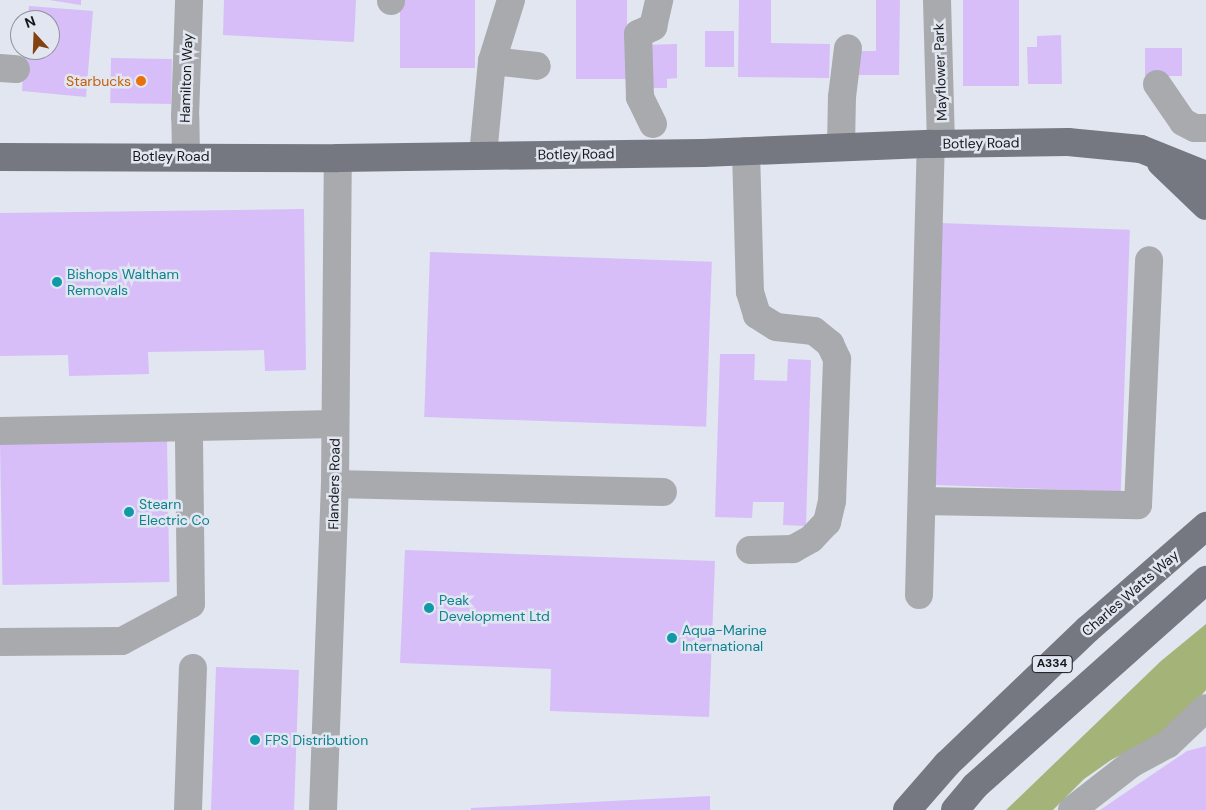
<!DOCTYPE html>
<html>
<head>
<meta charset="utf-8">
<style>
  body { margin:0 }
  #map { position:relative; width:1206px; height:810px; overflow:hidden; background:#e1e6f0; font-family:"DM Sans",sans-serif }
  div>[style] { position:absolute }
  [style*='--x'] { left:calc(var(--x)*1px); top:calc(var(--y)*1px); width:calc(var(--w)*1px); rotate:calc(var(--a)*1deg) }
  .forest>* { inset:0; background:#a4b377 }
  .building>* { inset:0; background:#d7bef8; transform-origin:0 0 }
  .minor>* { height:28px; margin:-14px; padding:0 14px; transform-origin:14px; border-radius:14px; background:#a8aaae }
  .major>* { height:28px; margin:-14px; padding:0 14px; transform-origin:14px; border-radius:14px; background:#757880 }
  .dots>* { width:14px; height:14px; translate:-50% -50%; box-sizing:border-box; border:2px solid #e1e6f0; border-radius:50% }
  span { translate:-50% -50%; white-space:nowrap; text-align:center; line-height:1.15; -webkit-text-stroke:5px #e1e6f0; paint-order:stroke }
  .shield-label span { padding:1px 4px; background:#e1e6f0; border:1px solid; border-radius:4px; -webkit-text-stroke-width:0 }
  .shield-label { font-size:12px; color:#15171a; font-weight:700 }
  .street-label { font-size:14px; color:#15171a }
  .food-label { font-size:14px; color:#c56008 }
  .right { translate:-100% -50%; text-align:right }
  .culture-label { font-size:14px; color:#0d838f }
  .left { translate:0 -50%; text-align:left }
  .north { position:absolute; left:10px; top:10px; width:50px; height:50px; box-sizing:border-box; background:#e1e6f0; border:1px solid #8f939a; border-radius:50%; rotate:340deg; font-size:14px; font-weight:700; line-height:20px; text-align:center; color:#15171a }
  .north::after { content:''; display:block; margin:auto; width:18px; height:22px; background:#854211; clip-path:polygon(50% 0,100% 100%,50% 72%,0 100%) }
</style>
</head>
<body>
<div id="map">
  <div class="forest">
    <div style="clip-path:polygon(1206px 624px,1206px 690px,1189px 709px,1160px 734px,1111px 760px,1084px 779px,1053px 810px,1006px 810px,1161px 661px)"></div>
  </div>
  <div class="building">
    <div style="clip-path:polygon(49px 0,81px 0,81px 5px)"></div>
    <div style="clip-path:polygon(224px 0,356px 0,354px 42px,223px 35px)"></div>
    <div style="left:400px;top:0;width:75px;height:68px"></div>
    <div style="left:576px;top:0;width:51px;height:79px"></div>
    <div style="clip-path:polygon(739px 0,771px 0,771px 43px,830px 44px,829px 78px,738px 77px)"></div>
    <div style="clip-path:polygon(876px 0,900px 0,899px 75px,857px 75px,857px 51px,876px 51px)"></div>
    <div style="left:963px;top:0;width:56px;height:86px"></div>
    <div style="clip-path:polygon(29px 6px,93px 11px,86px 97px,22px 91px,25px 50px,50px 50px,50px 20px,28px 20px)"></div>
    <div style="left:705px;top:31px;width:29px;height:36px"></div>
    <div style="clip-path:polygon(1061px 35px,1062px 84px,1028px 84px,1027px 47px,1037px 47px,1037px 36px)"></div>
    <div style="clip-path:polygon(677px 44px,677px 78px,667px 79px,667px 88px,649px 88px,642px 45px)"></div>
    <div style="left:1145px;top:48px;width:37px;height:28px"></div>
    <div style="left:111px;top:58px;width:61px;height:45px;rotate:1deg"></div>
    <div style="clip-path:polygon(304px 209px,306px 370px,265px 371px,264px 350px,148px 352px,149px 374px,69px 376px,68px 355px,0 356px,0 213px)"></div>
    <div style="left:938px;top:223px;width:192px;height:262px;rotate:2deg"></div>
    <div style="left:430px;top:252px;width:282px;height:165px;rotate:2deg"></div>
    <div style="clip-path:polygon(720px 354px,755px 354px,754px 380px,787px 381px,788px 359px,811px 360px,806px 526px,783px 525px,784px 502px,753px 502px,752px 518px,715px 517px)"></div>
    <div style="left:167px;top:441px;width:141px;height:167px;rotate:89deg"></div>
    <div style="clip-path:polygon(405px 550px,715px 561px,709px 717px,550px 711px,551px 669px,400px 663px)"></div>
    <div style="left:216px;top:667px;width:83px;height:143px;rotate:2deg"></div>
    <div style="clip-path:polygon(1206px 746px,1206px 810px,1100px 810px,1187px 751px)"></div>
    <div style="clip-path:polygon(710px 796px,710px 810px,471px 810px,471px 808px)"></div>
  </div>
  <div class="minor">
    <div style="--x:937;--y:0;--w:144;--a:88.4"></div>
    <div style="--x:391;--y:1;--w:1;--a:-90"></div>
    <div style="--x:492;--y:61;--w:45;--a:6.3"></div>
    <div style="--x:0;--y:68;--w:16;--a:4"></div>
    <div style="--x:1157;--y:84;--w:46;--a:55.6"></div>
    <div style="--x:1183;--y:122;--w:13;--a:27"></div>
    <div style="--x:1195;--y:128;--w:11;--a:0"></div>
    <div style="--x:653;--y:124;--w:30;--a:-116"></div>
    <div style="--x:640;--y:97;--w:63;--a:-91.8"></div>
    <div style="--x:638;--y:34;--w:17;--a:-25"></div>
    <div style="--x:653;--y:27;--w:28;--a:-77"></div>
    <div style="--x:841;--y:147;--w:50;--a:-88.9"></div>
    <div style="--x:842;--y:97;--w:49;--a:-83"></div>
    <div style="--x:746;--y:151;--w:141;--a:88.4"></div>
    <div style="--x:750;--y:292;--w:24;--a:73"></div>
    <div style="--x:757;--y:315;--w:22;--a:32"></div>
    <div style="--x:776;--y:327;--w:38;--a:6"></div>
    <div style="--x:814;--y:331;--w:21;--a:39"></div>
    <div style="--x:830;--y:344;--w:17;--a:65"></div>
    <div style="--x:837;--y:359;--w:142;--a:92"></div>
    <div style="--x:832;--y:501;--w:22;--a:103"></div>
    <div style="--x:827;--y:522;--w:23;--a:133"></div>
    <div style="--x:811;--y:539;--w:21;--a:151"></div>
    <div style="--x:793;--y:549;--w:43;--a:178.7"></div>
    <div style="--x:483;--y:155;--w:94;--a:-84.5"></div>
    <div style="--x:492;--y:61;--w:64;--a:-72.7"></div>
    <div style="--x:186;--y:156;--w:39;--a:-91"></div>
    <div style="--x:185;--y:117;--w:117;--a:-88"></div>
    <div style="--x:0;--y:431;--w:334;--a:-1.2"></div>
    <div style="--x:335;--y:484;--w:328;--a:1.4"></div>
    <div style="--x:922;--y:501;--w:216;--a:1.1"></div>
    <div style="--x:1138;--y:505;--w:245;--a:-87.4"></div>
    <div style="--x:919;--y:595;--w:451;--a:-88.5"></div>
    <div style="--x:0;--y:642;--w:122;--a:-0.5"></div>
    <div style="--x:122;--y:641;--w:78;--a:-28.2"></div>
    <div style="--x:191;--y:604;--w:176;--a:-90.7"></div>
    <div style="--x:188;--y:810;--w:142;--a:-88"></div>
    <div style="--x:323;--y:810;--w:326;--a:-87.9"></div>
    <div style="--x:335;--y:484;--w:326;--a:-89.5"></div>
    <div style="--x:1072;--y:810;--w:75;--a:-37.9"></div>
    <div style="--x:1131;--y:764;--w:42;--a:-28.4"></div>
    <div style="--x:1168;--y:744;--w:52;--a:-43.5"></div>
  </div>
  <div class="major">
    <div style="--x:0;--y:157;--w:338;--a:0.2"></div>
    <div style="--x:338;--y:158;--w:365;--a:-0.8"></div>
    <div style="--x:703;--y:153;--w:228;--a:-2.3"></div>
    <div style="--x:931;--y:144;--w:137;--a:-0.8"></div>
    <div style="--x:1068;--y:142;--w:73;--a:5.5"></div>
    <div style="--x:1141;--y:149;--w:70;--a:21.8"></div>
    <div style="--x:1161;--y:163;--w:62;--a:43.7"></div>
    <div style="--x:907;--y:810;--w:61;--a:-49"></div>
    <div style="--x:947;--y:764;--w:195;--a:-43.8"></div>
    <div style="--x:1088;--y:629;--w:157;--a:-41.1"></div>
    <div style="--x:955;--y:810;--w:31;--a:-50"></div>
    <div style="--x:975;--y:786;--w:310;--a:-41.7"></div>
  </div>
  <div class="dots">
    <div style="left:141px;top:81px;background:#e8710a"></div>
    <div style="left:57px;top:282px;background:#0f9aa8"></div>
    <div style="left:129px;top:512px;background:#0f9aa8"></div>
    <div style="left:429px;top:608px;background:#0f9aa8"></div>
    <div style="left:672px;top:638px;background:#0f9aa8"></div>
    <div style="left:255px;top:740px;background:#0f9aa8"></div>
  </div>
  <div class="shield-label">
    <span style="left:1052px;top:664px">A334</span>
  </div>
  <div class="street-label">
    <span style="left:940px;top:72px;rotate:-92deg">Mayflower Park</span>
    <span style="left:186px;top:78px;rotate:-88deg">Hamilton Way</span>
    <span style="left:981px;top:143px;rotate:-1deg">Botley Road</span>
    <span style="left:576px;top:154px;rotate:-1deg">Botley Road</span>
    <span style="left:171px;top:156px">Botley Road</span>
    <span style="left:334px;top:484px;rotate:-89deg">Flanders Road</span>
    <span style="left:1130px;top:593px;rotate:-41deg">Charles Watts Way</span>
  </div>
  <div class="food-label">
    <span class="right" style="left:131px;top:81px">Starbucks</span>
  </div>
  <div class="culture-label">
    <span class="left" style="left:67px;top:282px">Bishops Waltham<br>Removals</span>
    <span class="left" style="left:139px;top:512px">Stearn<br>Electric Co</span>
    <span class="left" style="left:439px;top:608px">Peak<br>Development Ltd</span>
    <span class="left" style="left:682px;top:638px">Aqua-Marine<br>International</span>
    <span class="left" style="left:265px;top:740px">FPS Distribution</span>
  </div>
  <div class="north">N</div>
</div>
</body>
</html>
